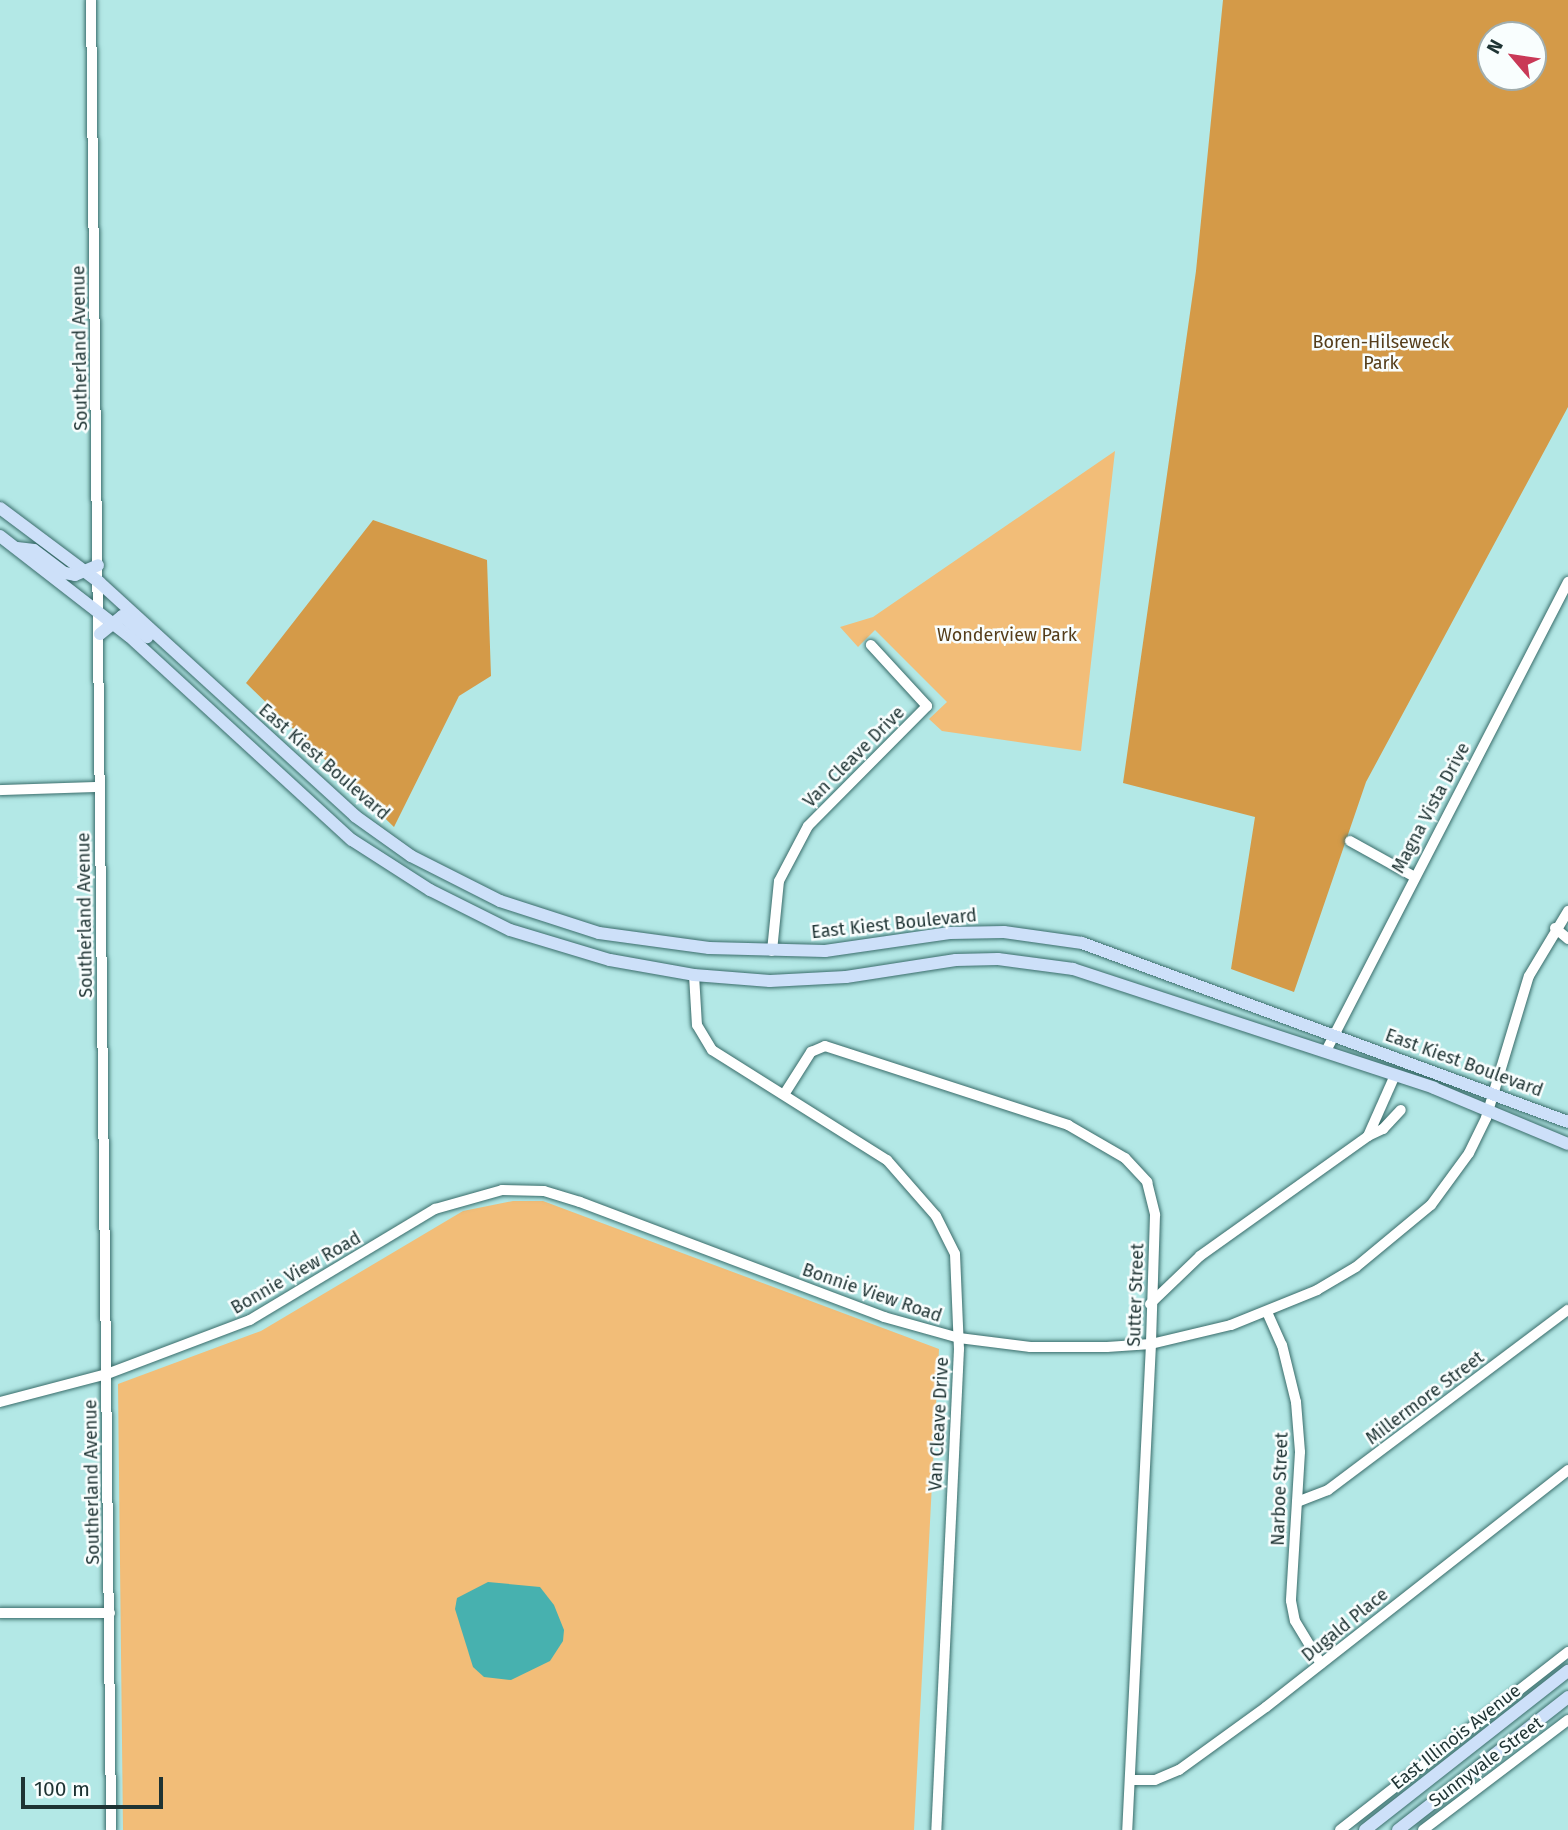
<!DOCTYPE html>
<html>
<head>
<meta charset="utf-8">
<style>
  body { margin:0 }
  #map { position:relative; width:1568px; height:1830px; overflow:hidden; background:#b3e8e6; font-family:"Fira Sans",sans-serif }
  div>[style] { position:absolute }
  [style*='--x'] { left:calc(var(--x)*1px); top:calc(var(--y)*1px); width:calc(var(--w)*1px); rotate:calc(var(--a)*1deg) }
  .green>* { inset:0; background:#f2bd78 }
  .forest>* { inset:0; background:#d49a48 }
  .water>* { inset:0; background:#47b1af }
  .roads { filter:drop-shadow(0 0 2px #396c6a) drop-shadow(0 0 2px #396c6a) }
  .minor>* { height:10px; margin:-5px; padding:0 5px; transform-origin:5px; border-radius:5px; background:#fff }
  .major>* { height:12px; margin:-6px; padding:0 6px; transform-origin:6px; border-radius:6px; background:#cde0f9 }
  span { translate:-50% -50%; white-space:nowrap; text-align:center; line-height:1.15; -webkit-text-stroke:5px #f9fefe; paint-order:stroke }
  .park-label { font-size:18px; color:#553d1a }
  .street-label { font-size:18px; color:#1e3333 }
  .north { position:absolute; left:1477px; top:21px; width:70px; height:70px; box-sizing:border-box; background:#f9fefe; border:2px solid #a1adad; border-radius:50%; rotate:299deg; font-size:19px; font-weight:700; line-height:28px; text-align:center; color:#1e3333 }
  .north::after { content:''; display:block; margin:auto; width:24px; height:32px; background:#c93957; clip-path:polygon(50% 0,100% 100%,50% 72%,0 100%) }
  .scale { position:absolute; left:21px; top:1777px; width:142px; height:32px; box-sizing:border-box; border:4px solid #1e3333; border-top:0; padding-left:9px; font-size:21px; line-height:24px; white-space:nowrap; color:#1e3333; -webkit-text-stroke:5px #f9fefe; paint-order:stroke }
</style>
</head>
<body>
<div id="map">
  <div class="green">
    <div style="clip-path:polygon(1115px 451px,1081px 751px,942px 731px,929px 719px,947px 702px,875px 630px,858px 647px,840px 627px,873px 617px)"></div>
    <div style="clip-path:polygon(513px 1201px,543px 1201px,939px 1349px,914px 1830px,123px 1830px,118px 1384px,261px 1331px,463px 1211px)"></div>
  </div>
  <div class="forest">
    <div style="clip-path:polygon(evenodd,1223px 0,1568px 0,1568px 407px,1366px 782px,1294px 992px,1231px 969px,1255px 817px,1123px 783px,1196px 271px,1223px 0,1491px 35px,1533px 35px,1533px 77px,1491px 77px,1491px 35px)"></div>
    <div style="clip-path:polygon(373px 520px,487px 560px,491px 676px,459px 696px,394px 827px,246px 683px)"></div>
  </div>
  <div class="water">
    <div style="clip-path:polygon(488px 1582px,540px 1587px,554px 1605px,564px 1630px,563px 1641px,550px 1661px,511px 1680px,484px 1677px,473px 1667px,455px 1609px,457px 1598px)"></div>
  </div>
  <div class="roads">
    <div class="minor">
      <div style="--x:91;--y:0;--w:1830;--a:89.37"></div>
      <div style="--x:0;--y:790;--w:98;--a:-1.8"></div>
      <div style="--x:1350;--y:841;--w:72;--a:29.1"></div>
      <div style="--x:1555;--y:928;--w:17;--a:40"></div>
      <div style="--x:772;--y:951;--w:70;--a:-84.3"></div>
      <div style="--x:779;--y:881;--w:62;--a:-62.2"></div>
      <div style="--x:808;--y:826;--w:169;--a:-45.2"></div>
      <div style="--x:927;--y:706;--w:83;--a:-132.6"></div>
      <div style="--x:694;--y:975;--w:50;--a:86.6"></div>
      <div style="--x:697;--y:1025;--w:29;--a:59"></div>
      <div style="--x:712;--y:1050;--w:207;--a:32.2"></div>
      <div style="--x:887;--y:1160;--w:74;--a:48.8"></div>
      <div style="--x:936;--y:1216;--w:42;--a:63.4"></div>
      <div style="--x:955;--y:1254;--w:95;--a:87.6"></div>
      <div style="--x:959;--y:1349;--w:482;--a:92.7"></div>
      <div style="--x:1326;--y:1051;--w:528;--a:-62.71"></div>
      <div style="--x:785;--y:1093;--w:49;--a:-57.6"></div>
      <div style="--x:811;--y:1052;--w:15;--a:-23"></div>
      <div style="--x:825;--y:1046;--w:256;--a:18"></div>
      <div style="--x:1068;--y:1125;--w:66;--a:30.1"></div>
      <div style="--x:1125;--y:1158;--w:33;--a:47"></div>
      <div style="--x:1147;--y:1182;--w:34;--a:76"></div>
      <div style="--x:1155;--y:1215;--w:129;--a:91.8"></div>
      <div style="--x:1151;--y:1344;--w:487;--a:92.8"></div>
      <div style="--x:1368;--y:1136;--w:17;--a:-25"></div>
      <div style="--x:1383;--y:1129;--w:26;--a:-47"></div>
      <div style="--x:1150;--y:1304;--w:69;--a:-43.8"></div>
      <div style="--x:1200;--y:1256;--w:206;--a:-35.5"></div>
      <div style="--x:1368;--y:1136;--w:67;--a:-66.1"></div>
      <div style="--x:1267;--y:1312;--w:36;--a:66"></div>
      <div style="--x:1282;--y:1345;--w:59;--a:76.2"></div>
      <div style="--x:1296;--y:1402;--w:50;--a:85.4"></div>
      <div style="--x:1300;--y:1452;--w:149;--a:93.5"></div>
      <div style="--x:1291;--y:1601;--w:20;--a:79"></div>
      <div style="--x:1295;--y:1621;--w:50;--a:58.8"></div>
      <div style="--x:0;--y:1402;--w:111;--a:-14.7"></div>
      <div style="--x:107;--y:1374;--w:153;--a:-20.7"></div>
      <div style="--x:250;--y:1320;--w:216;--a:-31"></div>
      <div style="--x:435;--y:1209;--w:70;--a:-15.8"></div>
      <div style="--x:502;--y:1190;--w:42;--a:1.4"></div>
      <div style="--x:544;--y:1191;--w:38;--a:17"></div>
      <div style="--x:580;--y:1202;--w:325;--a:20.7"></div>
      <div style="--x:884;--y:1317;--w:78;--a:15.6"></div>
      <div style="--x:959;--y:1338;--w:72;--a:7.2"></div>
      <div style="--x:1030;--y:1347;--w:77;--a:0"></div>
      <div style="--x:1107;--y:1347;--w:44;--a:-3.9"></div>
      <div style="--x:1151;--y:1344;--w:82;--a:-13.4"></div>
      <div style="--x:1231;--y:1325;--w:93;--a:-22.1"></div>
      <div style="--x:1317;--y:1290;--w:45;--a:-30.5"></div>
      <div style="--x:1356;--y:1267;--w:97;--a:-39.6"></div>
      <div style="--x:1431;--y:1205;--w:64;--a:-53.8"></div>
      <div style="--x:1469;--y:1153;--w:39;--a:-64"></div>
      <div style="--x:1486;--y:1118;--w:148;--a:-73.2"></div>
      <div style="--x:1529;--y:976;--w:76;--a:-59"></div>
      <div style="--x:1297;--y:1502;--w:33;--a:-21"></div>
      <div style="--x:1328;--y:1490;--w:300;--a:-36.9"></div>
      <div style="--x:0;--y:1613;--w:110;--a:0"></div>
      <div style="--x:1130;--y:1780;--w:25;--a:0"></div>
      <div style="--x:1155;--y:1780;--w:26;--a:-23"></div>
      <div style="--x:1179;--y:1770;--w:107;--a:-35.9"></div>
      <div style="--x:1266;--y:1707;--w:384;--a:-38.1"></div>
      <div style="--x:1340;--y:1830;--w:289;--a:-38"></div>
      <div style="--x:1423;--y:1830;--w:182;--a:-37.2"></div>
    </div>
    <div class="major">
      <div style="--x:0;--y:508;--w:124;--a:36.8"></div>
      <div style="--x:99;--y:582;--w:347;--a:42.4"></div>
      <div style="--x:355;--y:816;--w:69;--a:35.5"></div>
      <div style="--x:411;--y:856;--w:100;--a:26.8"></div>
      <div style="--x:500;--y:901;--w:104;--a:17.9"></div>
      <div style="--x:599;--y:933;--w:111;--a:7.8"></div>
      <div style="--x:709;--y:948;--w:116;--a:1.5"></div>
      <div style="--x:825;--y:951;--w:126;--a:-8.2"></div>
      <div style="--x:950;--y:933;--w:54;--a:-1.1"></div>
      <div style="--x:1004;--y:932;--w:79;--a:8"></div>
      <div style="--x:1082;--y:943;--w:518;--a:20.22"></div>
      <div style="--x:0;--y:536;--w:163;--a:37.8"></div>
      <div style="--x:129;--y:636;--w:302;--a:42.5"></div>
      <div style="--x:352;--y:840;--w:93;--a:32.7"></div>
      <div style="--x:430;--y:890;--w:89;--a:26.6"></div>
      <div style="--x:510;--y:930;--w:104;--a:16.7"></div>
      <div style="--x:610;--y:960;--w:85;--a:10.1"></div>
      <div style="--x:694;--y:975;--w:76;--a:4.5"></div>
      <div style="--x:770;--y:981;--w:76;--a:-3"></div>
      <div style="--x:846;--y:977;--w:111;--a:-8.8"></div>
      <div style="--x:956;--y:960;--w:42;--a:-1.4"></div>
      <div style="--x:998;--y:959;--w:76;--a:7.6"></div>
      <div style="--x:1073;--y:969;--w:380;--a:18.2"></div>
      <div style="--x:1434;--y:1088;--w:145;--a:22.7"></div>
      <div style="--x:17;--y:548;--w:17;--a:7"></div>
      <div style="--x:34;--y:550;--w:39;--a:37"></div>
      <div style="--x:65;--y:573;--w:10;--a:11"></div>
      <div style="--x:75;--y:575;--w:25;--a:-23"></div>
      <div style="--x:100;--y:634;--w:28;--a:-39"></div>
      <div style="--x:122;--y:616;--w:33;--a:40"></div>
      <div style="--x:1365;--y:1830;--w:258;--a:-38.1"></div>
      <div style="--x:1398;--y:1830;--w:216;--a:-38"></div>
    </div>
  </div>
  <div class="park-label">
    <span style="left:1381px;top:353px">Boren-Hilseweck<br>Park</span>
    <span style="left:1007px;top:635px">Wonderview Park</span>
  </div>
  <div class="street-label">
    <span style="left:80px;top:348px;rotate:-91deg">Southerland Avenue</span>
    <span style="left:854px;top:757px;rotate:-45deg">Van Cleave Drive</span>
    <span style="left:324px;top:762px;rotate:41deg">East Kiest Boulevard</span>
    <span style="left:1431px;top:808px;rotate:-62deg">Magna Vista Drive</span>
    <span style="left:85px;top:915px;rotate:-91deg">Southerland Avenue</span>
    <span style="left:894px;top:924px;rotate:-6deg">East Kiest Boulevard</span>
    <span style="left:1464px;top:1063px;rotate:20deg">East Kiest Boulevard</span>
    <span style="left:296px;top:1273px;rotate:-30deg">Bonnie View Road</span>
    <span style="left:872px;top:1293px;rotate:19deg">Bonnie View Road</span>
    <span style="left:1136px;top:1295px;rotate:-88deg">Sutter Street</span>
    <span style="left:1425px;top:1398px;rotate:-37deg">Millermore Street</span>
    <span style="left:939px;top:1424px;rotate:-87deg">Van Cleave Drive</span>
    <span style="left:92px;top:1482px;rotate:-91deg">Southerland Avenue</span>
    <span style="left:1280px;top:1489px;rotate:-88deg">Narboe Street</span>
    <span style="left:1345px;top:1625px;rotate:-39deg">Dugald Place</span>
    <span style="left:1456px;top:1737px;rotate:-38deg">East Illinois Avenue</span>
    <span style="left:1486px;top:1762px;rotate:-37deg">Sunnyvale Street</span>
  </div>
  <div class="north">N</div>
  <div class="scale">100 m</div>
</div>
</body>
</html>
